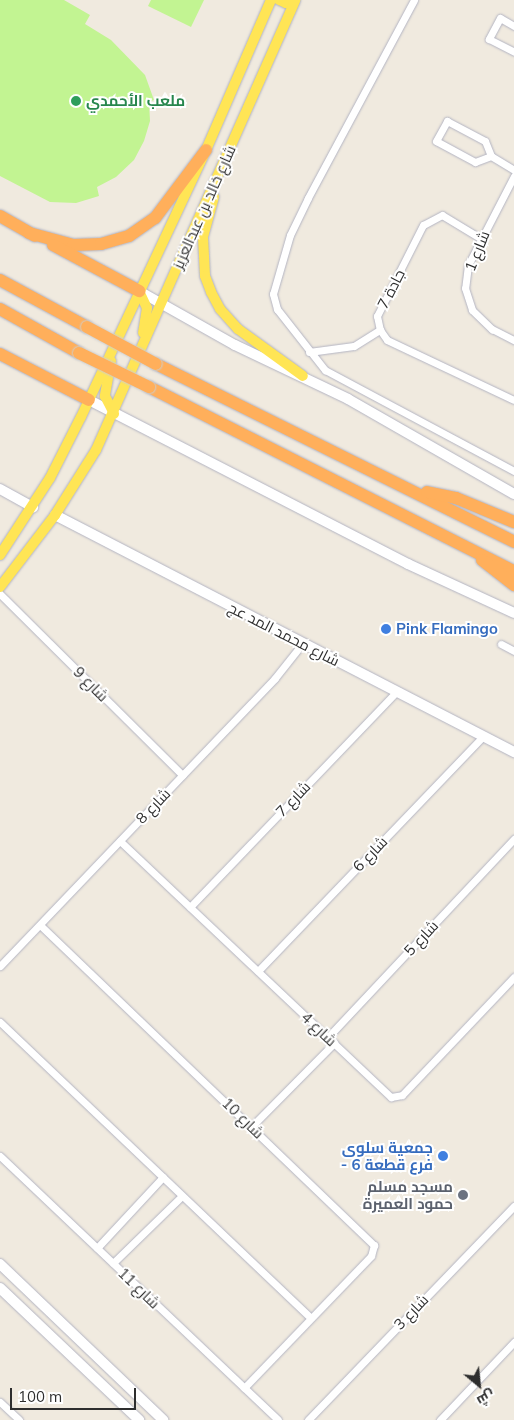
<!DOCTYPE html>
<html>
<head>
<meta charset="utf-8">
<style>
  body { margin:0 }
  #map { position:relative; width:514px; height:1420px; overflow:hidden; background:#f0eadf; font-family:Mulish,Cairo,sans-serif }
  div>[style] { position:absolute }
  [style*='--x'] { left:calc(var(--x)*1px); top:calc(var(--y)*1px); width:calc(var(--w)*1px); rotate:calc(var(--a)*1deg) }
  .pitch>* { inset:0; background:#c2f492 }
  .roads { filter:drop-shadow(0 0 1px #b3b4c2) drop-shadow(0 0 1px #b3b4c2) }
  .street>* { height:7px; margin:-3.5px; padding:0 3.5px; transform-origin:3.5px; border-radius:3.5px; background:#fff }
  .secondary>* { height:10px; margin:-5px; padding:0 5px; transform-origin:5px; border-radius:5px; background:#fff }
  .primary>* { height:10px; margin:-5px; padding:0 5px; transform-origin:5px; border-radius:5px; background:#ffe555 }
  .highway>* { height:12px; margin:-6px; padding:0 6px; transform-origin:6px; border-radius:6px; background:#ffaf5b }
  .bridges { filter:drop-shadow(0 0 1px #cdcdcd) drop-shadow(0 0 1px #cdcdcd) }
  .highway-bridge>* { height:12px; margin:-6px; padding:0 6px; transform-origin:6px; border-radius:6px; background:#ffaf5b }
  .dots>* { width:14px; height:14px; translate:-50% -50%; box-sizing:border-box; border:2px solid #fff; border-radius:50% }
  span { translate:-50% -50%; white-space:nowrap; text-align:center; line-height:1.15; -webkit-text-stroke:4px #fff; paint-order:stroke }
  .leisure-label { font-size:15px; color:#27864d; font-weight:700 }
  .left { translate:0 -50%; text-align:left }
  .street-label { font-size:15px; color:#2e2e2e }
  .shop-label { font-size:15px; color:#366cbe; font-weight:700 }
  .right { translate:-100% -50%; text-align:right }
  .worship-label { font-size:15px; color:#5b616d; font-weight:700 }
  .north { position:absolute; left:454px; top:1360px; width:50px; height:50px; -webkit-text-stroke:4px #fff; paint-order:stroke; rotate:152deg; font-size:14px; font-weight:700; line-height:20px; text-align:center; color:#2e2e2e }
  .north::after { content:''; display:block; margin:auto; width:18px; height:22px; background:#2e2e2e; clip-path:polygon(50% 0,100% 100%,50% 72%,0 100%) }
  .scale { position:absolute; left:10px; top:1388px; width:126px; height:22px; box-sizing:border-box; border:2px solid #2e2e2e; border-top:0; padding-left:6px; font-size:15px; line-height:18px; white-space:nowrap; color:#2e2e2e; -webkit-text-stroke:4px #fff; paint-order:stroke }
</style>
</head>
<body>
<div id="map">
  <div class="pitch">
    <div style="clip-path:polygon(0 0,64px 0,90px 15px,85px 24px,111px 40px,145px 75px,154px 100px,149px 102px,150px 121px,144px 141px,134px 160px,116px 177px,97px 187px,99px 196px,76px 203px,50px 202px,0 176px)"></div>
    <div style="clip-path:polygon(151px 0,204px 0,191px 27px,148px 6px)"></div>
  </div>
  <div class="roads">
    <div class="street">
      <div style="--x:414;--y:0;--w:225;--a:118.2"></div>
      <div style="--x:308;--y:198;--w:41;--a:115.9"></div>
      <div style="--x:290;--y:235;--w:61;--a:106.1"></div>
      <div style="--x:273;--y:294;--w:16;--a:75"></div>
      <div style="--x:277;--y:309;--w:78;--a:51.8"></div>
      <div style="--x:325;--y:370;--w:214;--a:28.1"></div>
      <div style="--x:514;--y:26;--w:16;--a:-150"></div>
      <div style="--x:500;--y:18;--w:24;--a:118"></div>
      <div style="--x:489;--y:39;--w:28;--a:27"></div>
      <div style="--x:491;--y:156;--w:17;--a:159"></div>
      <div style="--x:475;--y:162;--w:44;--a:-151.7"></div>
      <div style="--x:436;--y:141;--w:23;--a:-61"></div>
      <div style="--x:447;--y:121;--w:43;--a:27.8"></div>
      <div style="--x:485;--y:141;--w:16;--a:68"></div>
      <div style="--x:491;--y:156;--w:27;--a:31"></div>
      <div style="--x:514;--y:176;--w:100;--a:117.3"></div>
      <div style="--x:468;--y:265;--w:23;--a:97"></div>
      <div style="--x:465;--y:288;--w:23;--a:72"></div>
      <div style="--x:472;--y:310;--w:28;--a:44"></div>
      <div style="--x:492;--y:329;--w:25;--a:27"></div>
      <div style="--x:480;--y:238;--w:44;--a:-148.8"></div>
      <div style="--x:442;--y:215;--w:21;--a:152"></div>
      <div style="--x:423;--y:225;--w:102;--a:116.8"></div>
      <div style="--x:377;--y:316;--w:14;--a:78"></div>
      <div style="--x:380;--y:330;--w:12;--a:55"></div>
      <div style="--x:387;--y:340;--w:140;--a:25.3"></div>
      <div style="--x:309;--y:352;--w:45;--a:-7.6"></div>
      <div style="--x:354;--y:346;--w:31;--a:-32"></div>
      <div style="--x:0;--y:594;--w:257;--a:44.8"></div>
      <div style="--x:501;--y:644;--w:15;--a:28"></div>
      <div style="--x:120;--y:841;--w:373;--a:43.4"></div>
      <div style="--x:391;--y:1097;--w:11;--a:-10"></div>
      <div style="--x:402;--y:1095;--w:163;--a:-46.5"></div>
      <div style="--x:190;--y:907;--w:298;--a:-46.2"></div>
      <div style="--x:40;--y:925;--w:463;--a:43.8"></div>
      <div style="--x:374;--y:1245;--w:11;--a:105"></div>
      <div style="--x:371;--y:1256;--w:183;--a:133.9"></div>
      <div style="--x:0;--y:966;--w:398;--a:-46.3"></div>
      <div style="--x:275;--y:678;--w:43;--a:-51.5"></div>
      <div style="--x:258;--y:971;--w:325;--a:-46.2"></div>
      <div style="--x:0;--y:1022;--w:429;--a:43.6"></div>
      <div style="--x:328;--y:1037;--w:272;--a:-46.8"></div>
      <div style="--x:252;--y:1126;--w:117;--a:-45.3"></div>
      <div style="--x:0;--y:1156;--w:383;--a:43.5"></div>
      <div style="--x:97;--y:1248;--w:97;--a:-47.1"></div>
      <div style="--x:113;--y:1263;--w:96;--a:-44.2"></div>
      <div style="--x:0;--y:1402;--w:26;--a:43"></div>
      <div style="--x:308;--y:1420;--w:297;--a:-46.1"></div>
      <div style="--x:440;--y:1420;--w:108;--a:-46.5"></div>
    </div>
    <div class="secondary">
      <div style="--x:139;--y:291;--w:110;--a:29.4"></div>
      <div style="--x:235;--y:345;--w:125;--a:25.5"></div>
      <div style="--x:348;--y:399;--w:191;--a:29.8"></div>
      <div style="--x:89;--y:400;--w:359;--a:27.2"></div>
      <div style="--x:408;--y:564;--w:117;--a:24.8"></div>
      <div style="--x:0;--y:489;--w:38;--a:29"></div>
      <div style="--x:55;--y:515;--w:517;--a:27.31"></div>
      <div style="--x:0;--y:1264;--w:226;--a:43.7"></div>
      <div style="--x:0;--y:1288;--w:192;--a:43.5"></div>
    </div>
    <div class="primary">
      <div style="--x:279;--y:0;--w:8;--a:23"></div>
      <div style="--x:286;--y:3;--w:8;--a:-23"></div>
      <div style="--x:214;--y:197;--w:41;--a:105.4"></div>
      <div style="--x:203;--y:237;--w:39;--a:87"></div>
      <div style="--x:205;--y:276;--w:17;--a:69"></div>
      <div style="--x:211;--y:292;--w:19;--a:62"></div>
      <div style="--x:220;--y:309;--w:27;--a:48"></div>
      <div style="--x:238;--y:329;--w:80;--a:35.9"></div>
      <div style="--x:139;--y:291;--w:19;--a:65"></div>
      <div style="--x:147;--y:308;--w:25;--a:99"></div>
      <div style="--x:111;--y:361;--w:36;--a:100"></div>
      <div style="--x:105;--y:396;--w:20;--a:63"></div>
      <div style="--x:0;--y:555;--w:92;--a:-57"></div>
      <div style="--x:50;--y:478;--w:68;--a:-63.1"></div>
      <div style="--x:81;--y:417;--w:295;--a:-64.9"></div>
      <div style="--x:206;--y:150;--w:163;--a:-66.6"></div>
      <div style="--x:0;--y:587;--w:91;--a:-52.6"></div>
      <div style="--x:55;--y:515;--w:77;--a:-57.8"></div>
      <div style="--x:96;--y:450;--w:492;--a:-66.1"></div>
    </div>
    <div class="highway">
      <div style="--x:0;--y:216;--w:40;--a:29.7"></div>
      <div style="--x:29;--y:233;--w:46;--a:15.3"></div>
      <div style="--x:73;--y:245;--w:28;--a:-2"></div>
      <div style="--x:101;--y:244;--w:29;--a:-16"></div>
      <div style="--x:129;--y:236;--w:32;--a:-35"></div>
      <div style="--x:155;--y:218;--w:85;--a:-53.1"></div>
      <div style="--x:53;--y:245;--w:98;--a:28.1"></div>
      <div style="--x:0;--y:280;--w:99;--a:28.4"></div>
      <div style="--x:0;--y:309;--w:90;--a:29.1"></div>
      <div style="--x:0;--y:354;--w:100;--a:27.3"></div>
      <div style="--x:156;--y:364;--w:400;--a:26.4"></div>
      <div style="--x:149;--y:387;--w:409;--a:26.8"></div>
      <div style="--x:427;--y:492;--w:30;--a:12"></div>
      <div style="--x:456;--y:498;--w:63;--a:22.5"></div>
      <div style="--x:482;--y:560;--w:41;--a:38"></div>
    </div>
  </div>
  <div class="bridges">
    <div class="highway-bridge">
      <div style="--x:87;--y:327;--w:78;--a:28.2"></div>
      <div style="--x:79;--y:353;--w:78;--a:25.9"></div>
    </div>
  </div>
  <div class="dots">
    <div style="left:76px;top:101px;background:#2e9e5b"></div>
    <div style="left:386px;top:629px;background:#3f7fe0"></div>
    <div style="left:443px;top:1156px;background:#3f7fe0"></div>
    <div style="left:463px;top:1195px;background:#6b7280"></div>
  </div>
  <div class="leisure-label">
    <span class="left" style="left:86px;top:101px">ملعب الأحمدي</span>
  </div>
  <div class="street-label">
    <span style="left:204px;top:207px;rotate:-66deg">شارع خالد بن عبدالعزيز</span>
    <span style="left:477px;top:251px;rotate:-68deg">شارع 1</span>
    <span style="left:391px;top:289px;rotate:-63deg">جادة 7</span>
    <span style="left:284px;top:634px;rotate:27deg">شارع محمد المد عج</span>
    <span style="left:91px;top:684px;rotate:45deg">شارع 9</span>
    <span style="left:293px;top:799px;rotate:-46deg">شارع 7</span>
    <span style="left:153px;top:806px;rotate:-46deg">شارع 8</span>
    <span style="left:370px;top:854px;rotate:-46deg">شارع 6</span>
    <span style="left:421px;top:938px;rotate:-47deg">شارع 5</span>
    <span style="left:319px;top:1029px;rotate:43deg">شارع 4</span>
    <span style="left:243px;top:1118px;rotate:44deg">شارع 10</span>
    <span style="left:139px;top:1288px;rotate:44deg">شارع 11</span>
    <span style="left:411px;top:1312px;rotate:-46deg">شارع 3</span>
  </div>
  <div class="shop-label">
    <span class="left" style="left:396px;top:629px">Pink Flamingo</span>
    <span class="right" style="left:433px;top:1156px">جمعية سلوى<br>- فرع قطعة 6</span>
  </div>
  <div class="worship-label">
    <span class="right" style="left:453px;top:1195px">مسجد مسلم<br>حمود العميرة</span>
  </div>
  <div class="north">ش</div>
  <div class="scale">100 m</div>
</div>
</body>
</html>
